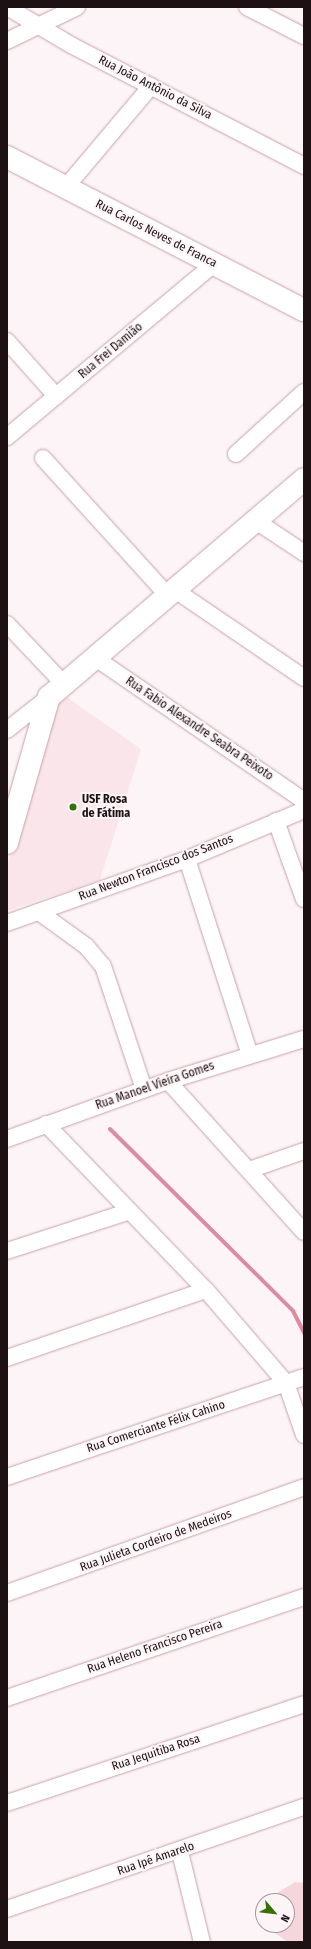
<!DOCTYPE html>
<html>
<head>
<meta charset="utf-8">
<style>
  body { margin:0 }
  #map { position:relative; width:311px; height:1949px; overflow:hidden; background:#fcf4f6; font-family:"Fira Sans Condensed",sans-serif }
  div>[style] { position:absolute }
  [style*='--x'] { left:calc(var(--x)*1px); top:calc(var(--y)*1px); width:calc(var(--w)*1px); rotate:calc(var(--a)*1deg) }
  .built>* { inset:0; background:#fae5ea }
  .green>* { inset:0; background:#f5d6dd }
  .stream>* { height:4px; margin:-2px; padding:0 2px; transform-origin:2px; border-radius:2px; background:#dc8ca1 }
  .roads { filter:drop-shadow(0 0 1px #c8a1aa) drop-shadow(0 0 1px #c8a1aa) }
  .street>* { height:16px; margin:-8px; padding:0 8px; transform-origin:8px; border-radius:8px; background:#fff }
  .secondary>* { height:22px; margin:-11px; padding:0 11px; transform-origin:11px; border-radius:11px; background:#fff }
  .primary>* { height:22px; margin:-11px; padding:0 11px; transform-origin:11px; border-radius:11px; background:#fff }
  .dots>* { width:11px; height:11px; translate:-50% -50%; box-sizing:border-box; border:2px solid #fcf4f6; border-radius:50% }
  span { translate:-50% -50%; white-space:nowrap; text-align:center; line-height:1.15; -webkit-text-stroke:4px #fcf4f6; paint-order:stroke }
  .street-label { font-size:12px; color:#1e1114 }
  .poi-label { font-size:12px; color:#1e1114; font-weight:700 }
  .left { translate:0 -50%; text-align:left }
  .frame { position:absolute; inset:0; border:8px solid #1e1114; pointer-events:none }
  .north { position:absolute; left:255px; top:1893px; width:40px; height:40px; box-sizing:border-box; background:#fcf4f6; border:1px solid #a3999c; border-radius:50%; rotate:118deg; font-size:11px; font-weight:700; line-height:16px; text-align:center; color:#1e1114 }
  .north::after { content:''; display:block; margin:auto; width:14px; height:18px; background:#357206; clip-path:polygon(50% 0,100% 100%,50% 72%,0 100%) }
</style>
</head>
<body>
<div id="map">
  <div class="built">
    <div style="clip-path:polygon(58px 691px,141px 749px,100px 880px,7px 911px,7px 866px)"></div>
  </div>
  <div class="green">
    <div style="clip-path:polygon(295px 1882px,304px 1883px,304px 1942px,288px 1942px,276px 1934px,273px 1925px,287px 1925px,287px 1901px,274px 1901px,277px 1893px)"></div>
  </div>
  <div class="stream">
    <div style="--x:110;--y:1129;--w:258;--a:44.8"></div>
    <div style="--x:293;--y:1311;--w:25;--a:63"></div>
  </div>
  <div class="roads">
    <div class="street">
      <div style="--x:7;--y:7;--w:74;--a:30.7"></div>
      <div style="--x:71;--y:45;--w:263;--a:27.4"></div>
      <div style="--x:247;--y:7;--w:64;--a:27"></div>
      <div style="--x:7;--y:41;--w:78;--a:-25.9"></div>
      <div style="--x:66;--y:187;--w:132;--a:-49.9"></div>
      <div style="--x:7;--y:341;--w:74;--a:48.3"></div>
      <div style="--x:7;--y:437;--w:270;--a:-39.9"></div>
      <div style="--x:236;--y:454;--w:92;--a:-42.4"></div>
      <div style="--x:43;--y:458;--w:186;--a:47.8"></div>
      <div style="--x:256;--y:521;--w:58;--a:33.7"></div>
      <div style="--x:175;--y:590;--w:156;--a:34.3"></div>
      <div style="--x:7;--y:624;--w:83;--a:46.5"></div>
      <div style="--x:94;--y:657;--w:255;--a:34.4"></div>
      <div style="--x:7;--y:730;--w:53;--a:-38.2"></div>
      <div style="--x:276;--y:821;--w:83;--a:70.3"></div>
      <div style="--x:187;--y:859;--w:206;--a:72.2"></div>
      <div style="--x:39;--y:912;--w:58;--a:35.9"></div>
      <div style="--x:86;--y:946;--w:26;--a:50"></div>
      <div style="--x:103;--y:966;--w:130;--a:71.6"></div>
      <div style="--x:7;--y:923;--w:191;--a:-19.6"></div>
      <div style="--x:187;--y:859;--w:127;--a:-22.7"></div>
      <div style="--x:168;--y:1081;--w:203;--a:48"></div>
      <div style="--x:46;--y:1124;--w:231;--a:46.1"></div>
      <div style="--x:206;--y:1290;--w:123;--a:49.3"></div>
      <div style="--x:286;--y:1383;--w:55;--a:70.9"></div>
      <div style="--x:7;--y:1139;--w:171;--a:-19.8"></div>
      <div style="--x:168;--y:1081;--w:142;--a:-17.2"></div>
      <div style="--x:249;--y:1170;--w:58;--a:-19.1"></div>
      <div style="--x:7;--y:1251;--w:126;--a:-18"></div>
      <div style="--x:7;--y:1358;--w:210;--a:-18.9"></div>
      <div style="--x:7;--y:1477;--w:313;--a:-18.6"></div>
      <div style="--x:7;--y:1593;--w:315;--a:-19.6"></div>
      <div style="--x:7;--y:1698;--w:314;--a:-18.8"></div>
      <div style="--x:7;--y:1803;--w:313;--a:-18.4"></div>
      <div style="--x:180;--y:1852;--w:93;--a:76.3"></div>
      <div style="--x:7;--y:1909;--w:314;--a:-19"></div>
    </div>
    <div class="secondary">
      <div style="--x:7;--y:843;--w:152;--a:-74"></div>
      <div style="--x:49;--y:697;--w:335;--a:-40.5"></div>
    </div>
    <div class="primary">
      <div style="--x:7;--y:157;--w:334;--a:27.3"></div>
    </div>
  </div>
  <div class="dots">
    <div style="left:73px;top:807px;background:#357206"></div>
  </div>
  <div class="street-label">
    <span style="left:155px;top:88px;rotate:27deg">Rua João Antônio da Silva</span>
    <span style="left:156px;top:234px;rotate:27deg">Rua Carlos Neves de Franca</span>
    <span style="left:111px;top:351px;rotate:-40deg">Rua Frei Damião</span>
    <span style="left:199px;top:729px;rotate:34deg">Rua Fabio Alexandre Seabra Peixoto</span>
    <span style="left:156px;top:868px;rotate:-21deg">Rua Newton Francisco dos Santos</span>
    <span style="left:155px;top:1086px;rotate:-19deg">Rua Manoel Vieira Gomes</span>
    <span style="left:156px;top:1427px;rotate:-18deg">Rua Comerciante Félix Cahino</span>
    <span style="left:156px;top:1541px;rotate:-20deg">Rua Julieta Cordeiro de Medeiros</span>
    <span style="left:155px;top:1647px;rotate:-19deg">Rua Heleno Francisco Pereira</span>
    <span style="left:156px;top:1753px;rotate:-18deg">Rua Jequitiba Rosa</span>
    <span style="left:156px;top:1859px;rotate:-19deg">Rua Ipê Amarelo</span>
  </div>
  <div class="poi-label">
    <span class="left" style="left:82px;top:807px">USF Rosa<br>de Fátima</span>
  </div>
  <div class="frame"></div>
  <div class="north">N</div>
</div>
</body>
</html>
